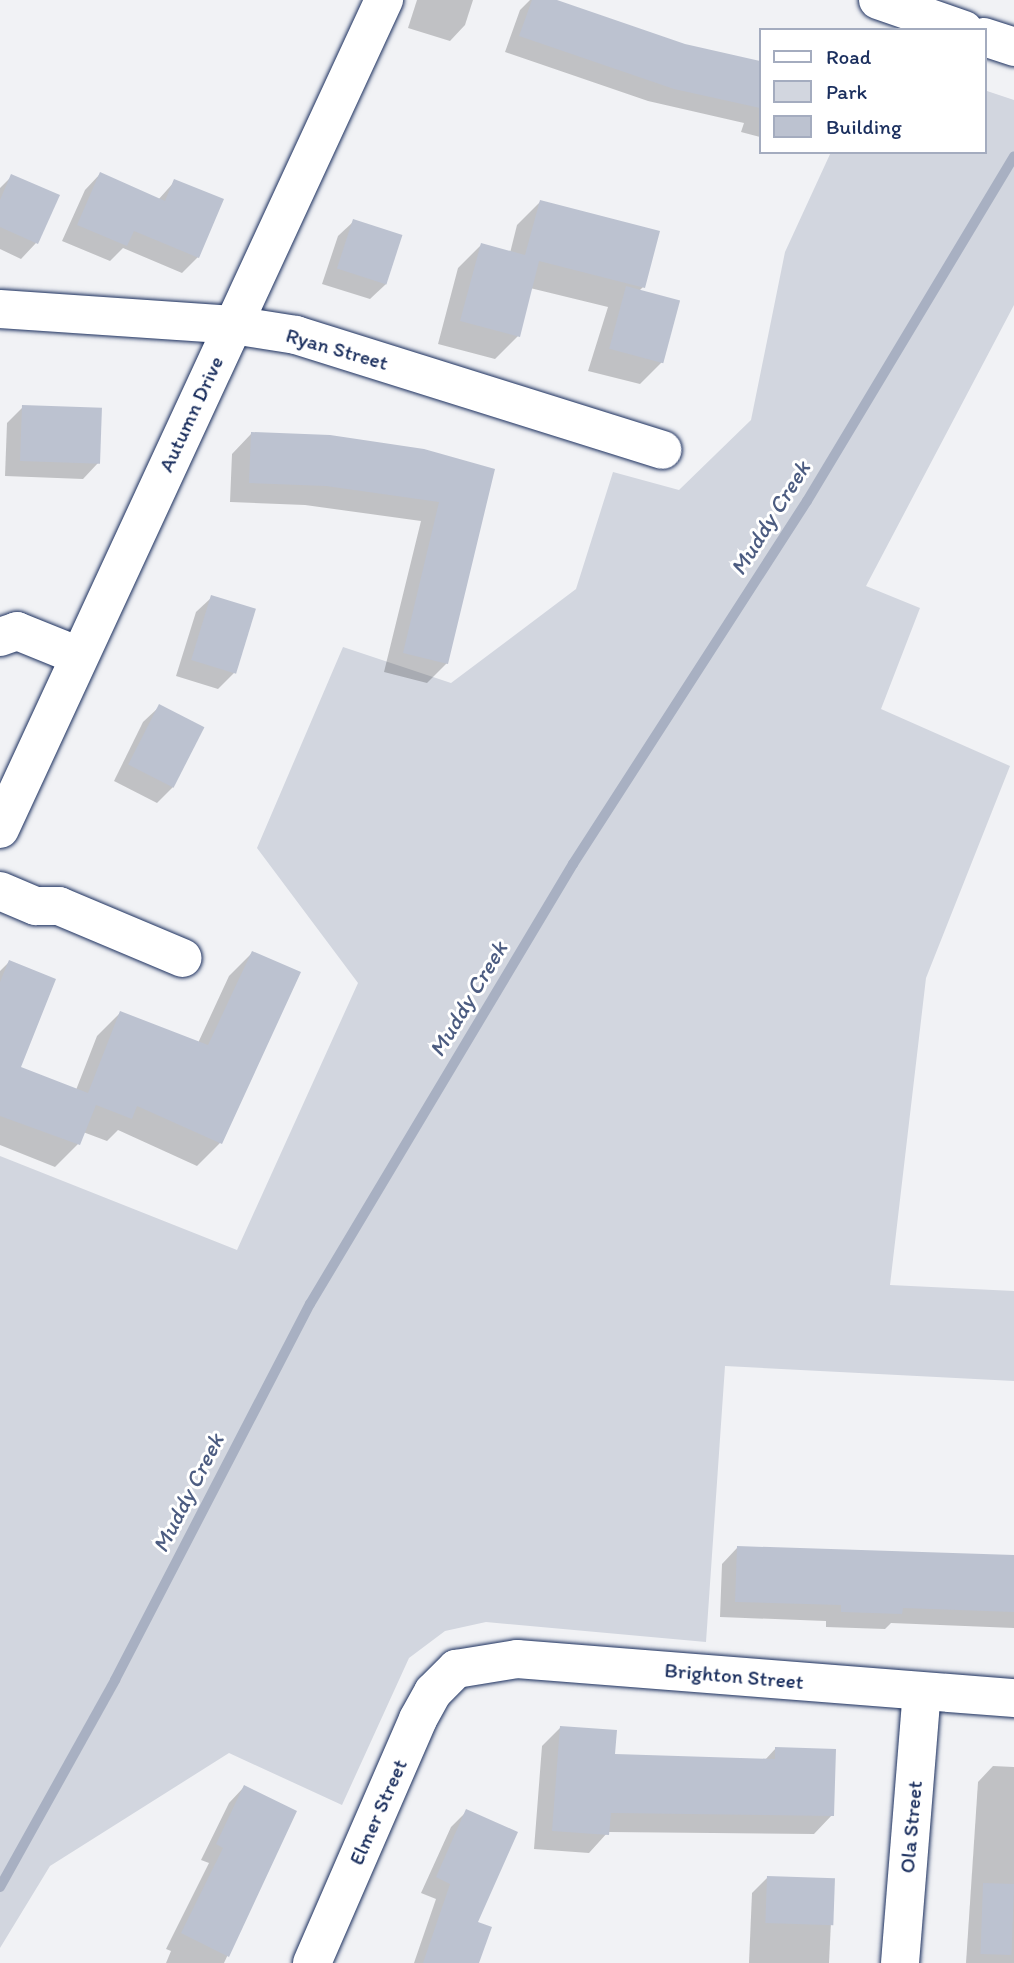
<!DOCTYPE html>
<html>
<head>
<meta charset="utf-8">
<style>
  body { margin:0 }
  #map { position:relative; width:1014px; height:1963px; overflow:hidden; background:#f1f2f5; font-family:Itim,sans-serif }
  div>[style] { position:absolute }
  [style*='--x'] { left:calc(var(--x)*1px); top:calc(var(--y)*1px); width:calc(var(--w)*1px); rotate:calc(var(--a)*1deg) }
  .green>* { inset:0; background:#d2d6df }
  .shadow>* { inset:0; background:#0003 }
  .stream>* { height:10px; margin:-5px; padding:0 5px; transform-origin:5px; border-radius:5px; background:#a8b0c2 }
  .building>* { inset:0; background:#bcc2d0; transform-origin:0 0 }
  .roads { filter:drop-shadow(0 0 2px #1b2f5e) drop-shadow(0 0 2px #1b2f5e) }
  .minor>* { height:38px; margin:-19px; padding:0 19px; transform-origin:19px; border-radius:19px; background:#fff }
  span { translate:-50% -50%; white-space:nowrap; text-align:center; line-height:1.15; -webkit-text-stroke:6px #fff; paint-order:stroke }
  .street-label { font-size:21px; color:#1b2f5e }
  .water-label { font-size:23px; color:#4c5c81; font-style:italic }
  .legend { position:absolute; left:759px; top:28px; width:228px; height:126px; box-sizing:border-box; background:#fff; border:2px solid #a4acbf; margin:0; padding:9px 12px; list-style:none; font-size:21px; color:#1b2f5e }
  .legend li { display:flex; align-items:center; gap:14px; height:35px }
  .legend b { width:35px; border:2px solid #a4acbf }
</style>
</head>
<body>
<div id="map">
  <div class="green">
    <div style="clip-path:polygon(984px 90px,1014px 100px,1014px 305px,866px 586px,920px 608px,881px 709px,1010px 766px,926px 978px,890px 1285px,1014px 1291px,1014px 1381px,725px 1366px,706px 1642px,486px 1622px,445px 1631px,409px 1658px,342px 1805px,229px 1753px,50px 1866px,0 1948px,0 1156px,237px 1250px,358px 983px,257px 848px,343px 647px,451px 683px,576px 589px,613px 472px,679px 490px,751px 420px,785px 252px,831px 152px,984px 152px)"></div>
  </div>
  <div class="shadow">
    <div style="clip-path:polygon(417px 0,473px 0,465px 25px,450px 41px,408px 28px)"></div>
    <div style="clip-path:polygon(530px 0,553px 0,760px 73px,760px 137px,741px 132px,744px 123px,648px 101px,505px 52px,520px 10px)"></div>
    <div style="clip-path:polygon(100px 174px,158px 200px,175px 181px,198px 257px,182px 273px,123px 248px,110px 261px,62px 241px,85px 190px)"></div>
    <div style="clip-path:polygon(12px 176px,36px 243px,21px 259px,0 249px,0 188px)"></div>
    <div style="clip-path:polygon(540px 202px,643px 287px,639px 291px,663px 361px,640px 384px,588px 371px,608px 307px,530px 288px,518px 336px,495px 359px,438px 344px,458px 268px,481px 245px,510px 253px,517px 225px)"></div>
    <div style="clip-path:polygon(354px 221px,386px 284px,370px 299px,322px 284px,338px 236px)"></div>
    <div style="clip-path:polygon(23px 407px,98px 463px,83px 479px,5px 476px,7px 423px)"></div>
    <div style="clip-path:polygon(251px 434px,492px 470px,447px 663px,427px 683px,384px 672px,421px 521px,305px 505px,230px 502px,232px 454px)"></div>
    <div style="clip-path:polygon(212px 597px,234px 673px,218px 689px,176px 676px,196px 612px)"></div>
    <div style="clip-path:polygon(159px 707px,173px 787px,157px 803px,114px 781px,143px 722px)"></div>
    <div style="clip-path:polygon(252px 953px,298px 973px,220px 1143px,197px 1166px,118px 1130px,107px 1141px,83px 1132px,78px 1144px,55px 1167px,0 1145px,0 971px,9px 962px,17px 1068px,76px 1090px,97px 1036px,120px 1013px,198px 1043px,229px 976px)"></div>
    <div style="clip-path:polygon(737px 1548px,1014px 1570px,1014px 1628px,891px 1623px,885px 1629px,826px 1627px,826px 1621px,720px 1617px,722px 1564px)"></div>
    <div style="clip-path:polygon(561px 1727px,613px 1755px,764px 1761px,776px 1748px,832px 1815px,814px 1834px,608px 1832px,589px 1853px,534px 1849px,542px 1746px)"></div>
    <div style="clip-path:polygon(993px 1766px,1014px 1767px,1014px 1963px,966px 1963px,978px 1782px)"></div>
    <div style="clip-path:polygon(244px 1787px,295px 1811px,224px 1963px,166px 1963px,171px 1951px,166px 1949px,209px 1863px,201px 1860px,229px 1803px)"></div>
    <div style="clip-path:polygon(466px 1812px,477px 1963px,414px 1963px,436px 1899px,421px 1893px,451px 1827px)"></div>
    <div style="clip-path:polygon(768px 1877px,833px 1880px,829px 1963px,749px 1963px,752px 1893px)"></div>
  </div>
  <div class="stream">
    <div style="--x:0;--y:1887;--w:237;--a:-60.9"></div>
    <div style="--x:115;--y:1680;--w:424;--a:-62.6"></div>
    <div style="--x:310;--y:1304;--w:513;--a:-59.13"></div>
    <div style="--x:573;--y:864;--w:432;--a:-57.2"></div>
    <div style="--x:807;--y:501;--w:402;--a:-59"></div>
  </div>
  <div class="building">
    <div style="clip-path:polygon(532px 0,557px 0,685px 44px,760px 61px,760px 108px,674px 89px,519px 36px)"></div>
    <div style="clip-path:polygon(100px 172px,165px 201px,174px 179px,224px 199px,199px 258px,134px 231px,127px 246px,77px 225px)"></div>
    <div style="clip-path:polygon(11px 174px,60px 195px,38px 244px,0 227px,0 200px)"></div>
    <div style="clip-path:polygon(540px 200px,660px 231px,645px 288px,539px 261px,520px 337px,460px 321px,481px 243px,525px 255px)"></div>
    <div style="left:353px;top:219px;width:52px;height:52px;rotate:18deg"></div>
    <div style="left:626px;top:286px;width:56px;height:65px;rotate:15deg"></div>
    <div style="left:22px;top:405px;width:80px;height:56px;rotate:2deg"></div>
    <div style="clip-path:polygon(251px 432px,330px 435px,424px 449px,495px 469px,448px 664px,403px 653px,439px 502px,326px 486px,249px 483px)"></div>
    <div style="left:211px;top:595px;width:47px;height:68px;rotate:17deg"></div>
    <div style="left:159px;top:704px;width:51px;height:68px;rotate:27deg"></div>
    <div style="clip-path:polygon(252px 951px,301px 972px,222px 1144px,137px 1106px,132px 1119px,96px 1105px,80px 1145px,0 1116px,0 982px,9px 960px,56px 979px,21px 1067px,88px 1093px,120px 1011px,208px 1045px)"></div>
    <div style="clip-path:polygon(737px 1546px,1014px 1555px,1014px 1612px,903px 1608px,902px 1614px,841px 1612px,841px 1605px,735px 1602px)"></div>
    <div style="clip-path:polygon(560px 1726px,617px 1730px,615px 1754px,775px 1759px,775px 1747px,836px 1749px,834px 1816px,611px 1813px,609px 1835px,552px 1831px)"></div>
    <div style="clip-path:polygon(244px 1785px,297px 1811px,229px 1957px,181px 1933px,223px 1848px,216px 1844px)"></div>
    <div style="clip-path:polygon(466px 1809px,518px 1832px,478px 1922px,492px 1927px,479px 1963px,423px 1963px,450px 1884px,436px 1877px)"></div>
    <div style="left:767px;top:1876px;width:68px;height:47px;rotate:2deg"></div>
    <div style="left:983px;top:1883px;width:31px;height:71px;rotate:2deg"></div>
  </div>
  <div class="roads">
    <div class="minor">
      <div style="--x:878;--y:0;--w:91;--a:19.2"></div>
      <div style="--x:984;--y:37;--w:32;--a:18"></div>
      <div style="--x:0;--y:309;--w:234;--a:3.9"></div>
      <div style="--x:233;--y:325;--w:64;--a:9"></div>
      <div style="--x:296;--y:335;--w:384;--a:17.4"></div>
      <div style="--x:0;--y:637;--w:18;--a:-19"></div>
      <div style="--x:17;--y:631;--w:67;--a:22"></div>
      <div style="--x:0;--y:829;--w:914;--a:-65.15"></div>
      <div style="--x:0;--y:891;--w:39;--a:23"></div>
      <div style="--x:36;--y:906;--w:23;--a:0"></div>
      <div style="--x:59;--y:906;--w:134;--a:22.8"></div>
      <div style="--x:312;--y:1963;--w:266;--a:-66.5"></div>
      <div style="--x:418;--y:1719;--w:31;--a:-61"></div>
      <div style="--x:433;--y:1692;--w:33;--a:-45"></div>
      <div style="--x:456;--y:1669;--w:62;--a:-9.3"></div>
      <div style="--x:517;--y:1659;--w:499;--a:4.5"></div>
      <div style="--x:900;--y:1963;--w:272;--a:-85.4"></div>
    </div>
  </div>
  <div class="street-label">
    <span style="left:337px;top:349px;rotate:16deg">Ryan Street</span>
    <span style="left:191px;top:414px;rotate:-65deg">Autumn Drive</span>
    <span style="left:734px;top:1676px;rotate:5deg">Brighton Street</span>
    <span style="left:378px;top:1812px;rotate:-66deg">Elmer Street</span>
    <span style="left:911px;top:1827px;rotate:-85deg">Ola Street</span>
  </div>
  <div class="water-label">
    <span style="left:770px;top:518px;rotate:-58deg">Muddy Creek</span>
    <span style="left:468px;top:999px;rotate:-59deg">Muddy Creek</span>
    <span style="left:188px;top:1493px;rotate:-63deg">Muddy Creek</span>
  </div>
  <ul class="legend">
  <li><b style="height:9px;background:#fff"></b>Road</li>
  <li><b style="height:19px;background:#d2d6df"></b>Park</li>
  <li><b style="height:19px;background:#bcc2d0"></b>Building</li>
  </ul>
</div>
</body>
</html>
